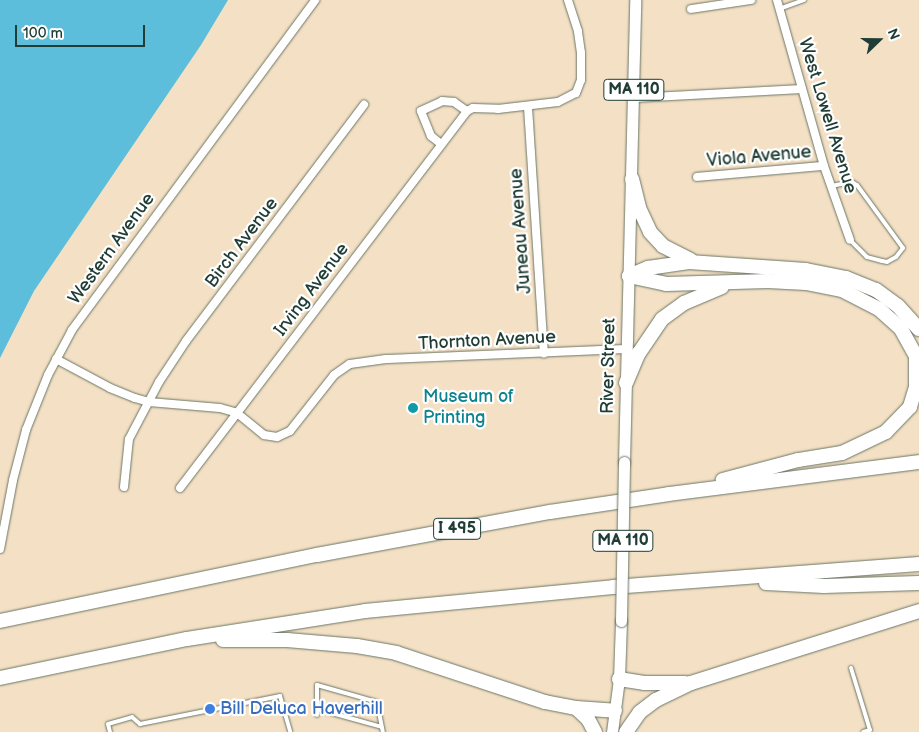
<!DOCTYPE html>
<html>
<head>
<meta charset="utf-8">
<style>
  body { margin:0 }
  #map { position:relative; width:919px; height:732px; overflow:hidden; background:#f4e0c4; font-family:"Balsamiq Sans",sans-serif }
  div>[style] { position:absolute }
  [style*='--x'] { left:calc(var(--x)*1px); top:calc(var(--y)*1px); width:calc(var(--w)*1px); rotate:calc(var(--a)*1deg) }
  .water>* { inset:0; background:#5dbedb }
  .roads { filter:drop-shadow(0 0 1px #6a7666) drop-shadow(0 0 1px #6a7666) }
  .service>* { height:4px; margin:-2px; padding:0 2px; transform-origin:2px; border-radius:2px; background:#fff }
  .minor>* { height:8px; margin:-4px; padding:0 4px; transform-origin:4px; border-radius:4px; background:#fff }
  .primary>* { height:11px; margin:-5.5px; padding:0 5.5px; transform-origin:5.5px; border-radius:5.5px; background:#fff }
  .motorway>* { height:14px; margin:-7px; padding:0 7px; transform-origin:7px; border-radius:7px; background:#fff }
  .bridges { filter:drop-shadow(0 0 1px #6a7666) drop-shadow(0 0 1px #6a7666) }
  .primary-bridge>* { height:11px; margin:-5.5px; padding:0 5.5px; transform-origin:5.5px; border-radius:5.5px; background:#fff }
  .dots>* { width:14px; height:14px; translate:-50% -50%; box-sizing:border-box; border:2px solid #fff; border-radius:50% }
  span { translate:-50% -50%; white-space:nowrap; text-align:center; line-height:1.15; -webkit-text-stroke:4.5px #fff; paint-order:stroke }
  .shield-label span { padding:1px 4px; background:#fff; border:1px solid; border-radius:4px; -webkit-text-stroke-width:0 }
  .shield-label { font-size:16px; color:#1f3d34; font-weight:700 }
  .street-label { font-size:18px; color:#1f3d34 }
  .culture-label { font-size:18px; color:#0d838f }
  .left { translate:0 -50%; text-align:left }
  .shop-label { font-size:18px; color:#366cbe }
  .north { position:absolute; left:854px; top:15px; width:50px; height:50px; -webkit-text-stroke:4px #fff; paint-order:stroke; rotate:68deg; font-size:14px; font-weight:700; line-height:20px; text-align:center; color:#1f3d34 }
  .north::after { content:''; display:block; margin:auto; width:18px; height:22px; background:#1f3d34; clip-path:polygon(50% 0,100% 100%,50% 72%,0 100%) }
  .scale { position:absolute; left:15px; top:25px; width:130px; height:22px; box-sizing:border-box; border:2px solid #1f3d34; border-top:0; padding-left:6px; font-size:15px; line-height:18px; white-space:nowrap; color:#1f3d34; -webkit-text-stroke:4px #fff; paint-order:stroke }
</style>
</head>
<body>
<div id="map">
  <div class="water">
    <div style="clip-path:polygon(0 0,228px 0,201px 45px,34px 291px,0 358px)"></div>
  </div>
  <div class="roads">
    <div class="service">
      <div style="--x:779;--y:9;--w:27;--a:-20"></div>
      <div style="--x:831;--y:186;--w:21;--a:-11"></div>
      <div style="--x:852;--y:182;--w:6;--a:31"></div>
      <div style="--x:857;--y:185;--w:78;--a:53.9"></div>
      <div style="--x:903;--y:248;--w:11;--a:128"></div>
      <div style="--x:896;--y:257;--w:10;--a:151"></div>
      <div style="--x:887;--y:262;--w:5;--a:-169"></div>
      <div style="--x:882;--y:261;--w:16;--a:-165"></div>
      <div style="--x:867;--y:257;--w:24;--a:-135"></div>
      <div style="--x:851;--y:668;--w:65;--a:73"></div>
      <div style="--x:870;--y:730;--w:7;--a:164"></div>
      <div style="--x:317;--y:709;--w:67;--a:15.5"></div>
      <div style="--x:317;--y:715;--w:30;--a:-90"></div>
      <div style="--x:317;--y:685;--w:62;--a:15.8"></div>
      <div style="--x:377;--y:702;--w:31;--a:79"></div>
      <div style="--x:110;--y:732;--w:8;--a:-104"></div>
      <div style="--x:108;--y:724;--w:25;--a:-16"></div>
      <div style="--x:132;--y:717;--w:11;--a:41"></div>
      <div style="--x:140;--y:724;--w:143;--a:-11.3"></div>
      <div style="--x:280;--y:696;--w:37;--a:74"></div>
    </div>
    <div class="minor">
      <div style="--x:777;--y:0;--w:173;--a:74.2"></div>
      <div style="--x:824;--y:166;--w:78;--a:70.6"></div>
      <div style="--x:691;--y:9;--w:61;--a:-8.5"></div>
      <div style="--x:634;--y:98;--w:168;--a:-3.1"></div>
      <div style="--x:528;--y:107;--w:247;--a:86.3"></div>
      <div style="--x:467;--y:111;--w:7;--a:-27"></div>
      <div style="--x:473;--y:108;--w:25;--a:2"></div>
      <div style="--x:498;--y:109;--w:60;--a:-6.7"></div>
      <div style="--x:558;--y:102;--w:20;--a:-27"></div>
      <div style="--x:576;--y:93;--w:14;--a:-69"></div>
      <div style="--x:581;--y:80;--w:27;--a:-90"></div>
      <div style="--x:581;--y:53;--w:22;--a:-98"></div>
      <div style="--x:578;--y:31;--w:33;--a:-108"></div>
      <div style="--x:441;--y:144;--w:13;--a:-141"></div>
      <div style="--x:431;--y:136;--w:27;--a:-112"></div>
      <div style="--x:421;--y:111;--w:23;--a:-25"></div>
      <div style="--x:442;--y:101;--w:12;--a:5"></div>
      <div style="--x:454;--y:102;--w:16;--a:35"></div>
      <div style="--x:697;--y:177;--w:127;--a:-5"></div>
      <div style="--x:56;--y:359;--w:61;--a:28.2"></div>
      <div style="--x:110;--y:388;--w:27;--a:22"></div>
      <div style="--x:135;--y:398;--w:15;--a:16"></div>
      <div style="--x:149;--y:402;--w:71;--a:4.8"></div>
      <div style="--x:220;--y:408;--w:18;--a:16"></div>
      <div style="--x:237;--y:413;--w:35;--a:39"></div>
      <div style="--x:264;--y:435;--w:13;--a:9"></div>
      <div style="--x:277;--y:437;--w:14;--a:-25"></div>
      <div style="--x:290;--y:431;--w:71;--a:-51.8"></div>
      <div style="--x:334;--y:375;--w:19;--a:-35"></div>
      <div style="--x:350;--y:364;--w:36;--a:-8"></div>
      <div style="--x:386;--y:359;--w:241;--a:-2.4"></div>
      <div style="--x:124;--y:487;--w:48;--a:-84.1"></div>
      <div style="--x:129;--y:439;--w:64;--a:-62.2"></div>
      <div style="--x:159;--y:382;--w:49;--a:-56.6"></div>
      <div style="--x:186;--y:341;--w:296;--a:-53"></div>
      <div style="--x:180;--y:488;--w:474;--a:-52.7"></div>
      <div style="--x:0;--y:549;--w:70;--a:-79.3"></div>
      <div style="--x:13;--y:480;--w:52;--a:-75.4"></div>
      <div style="--x:26;--y:430;--w:59;--a:-68.2"></div>
      <div style="--x:48;--y:375;--w:51;--a:-61.9"></div>
      <div style="--x:72;--y:330;--w:410;--a:-53.6"></div>
    </div>
    <div class="primary">
      <div style="--x:624;--y:462;--w:462;--a:-88.6"></div>
      <div style="--x:612;--y:732;--w:53;--a:-82.5"></div>
      <div style="--x:619;--y:679;--w:58;--a:-88"></div>
    </div>
    <div class="motorway">
      <div style="--x:632;--y:179;--w:30;--a:76"></div>
      <div style="--x:639;--y:208;--w:26;--a:65"></div>
      <div style="--x:650;--y:232;--w:19;--a:47"></div>
      <div style="--x:663;--y:246;--w:31;--a:27"></div>
      <div style="--x:629;--y:276;--w:38;--a:12"></div>
      <div style="--x:666;--y:284;--w:102;--a:-1.7"></div>
      <div style="--x:768;--y:281;--w:38;--a:3"></div>
      <div style="--x:806;--y:283;--w:37;--a:11"></div>
      <div style="--x:842;--y:290;--w:42;--a:27.2"></div>
      <div style="--x:879;--y:309;--w:30;--a:42"></div>
      <div style="--x:901;--y:329;--w:31;--a:61"></div>
      <div style="--x:916;--y:356;--w:31;--a:90"></div>
      <div style="--x:916;--y:387;--w:21;--a:107"></div>
      <div style="--x:910;--y:407;--w:35;--a:134"></div>
      <div style="--x:886;--y:432;--w:49;--a:154.5"></div>
      <div style="--x:842;--y:453;--w:45;--a:171"></div>
      <div style="--x:798;--y:460;--w:78;--a:165.1"></div>
      <div style="--x:629;--y:276;--w:21;--a:-23"></div>
      <div style="--x:648;--y:268;--w:41;--a:-8.3"></div>
      <div style="--x:689;--y:262;--w:117;--a:3.9"></div>
      <div style="--x:806;--y:270;--w:41;--a:11.3"></div>
      <div style="--x:846;--y:278;--w:32;--a:22"></div>
      <div style="--x:876;--y:290;--w:27;--a:36"></div>
      <div style="--x:898;--y:306;--w:31;--a:48"></div>
      <div style="--x:626;--y:383;--w:33;--a:-67"></div>
      <div style="--x:639;--y:353;--w:41;--a:-55.9"></div>
      <div style="--x:662;--y:319;--w:27;--a:-36"></div>
      <div style="--x:684;--y:303;--w:41;--a:-22.8"></div>
      <div style="--x:766;--y:583;--w:58;--a:3"></div>
      <div style="--x:824;--y:586;--w:95;--a:-1.8"></div>
      <div style="--x:0;--y:621;--w:324;--a:-11.8"></div>
      <div style="--x:317;--y:555;--w:237;--a:-10.5"></div>
      <div style="--x:550;--y:512;--w:120;--a:-8.6"></div>
      <div style="--x:669;--y:494;--w:252;--a:-7.3"></div>
      <div style="--x:223;--y:640;--w:64;--a:0"></div>
      <div style="--x:287;--y:640;--w:70;--a:4.9"></div>
      <div style="--x:357;--y:646;--w:40;--a:10"></div>
      <div style="--x:396;--y:653;--w:157;--a:18.2"></div>
      <div style="--x:545;--y:702;--w:32;--a:11"></div>
      <div style="--x:576;--y:708;--w:39;--a:4"></div>
      <div style="--x:0;--y:678;--w:191;--a:-11.8"></div>
      <div style="--x:187;--y:639;--w:180;--a:-8.9"></div>
      <div style="--x:365;--y:611;--w:249;--a:-5.5"></div>
      <div style="--x:613;--y:587;--w:307;--a:-4.3"></div>
      <div style="--x:619;--y:679;--w:25;--a:9"></div>
      <div style="--x:644;--y:683;--w:41;--a:0"></div>
      <div style="--x:576;--y:708;--w:16;--a:43"></div>
      <div style="--x:588;--y:719;--w:15;--a:62"></div>
      <div style="--x:626;--y:732;--w:24;--a:-55"></div>
      <div style="--x:640;--y:712;--w:20;--a:-37"></div>
      <div style="--x:656;--y:700;--w:39;--a:-26"></div>
      <div style="--x:691;--y:683;--w:239;--a:-17.5"></div>
    </div>
  </div>
  <div class="bridges">
    <div class="primary-bridge">
      <div style="--x:621;--y:621;--w:159;--a:-88.9"></div>
    </div>
  </div>
  <div class="dots">
    <div style="left:413px;top:408px;background:#0f9aa8"></div>
    <div style="left:210px;top:709px;background:#3f7fe0"></div>
  </div>
  <div class="shield-label">
    <span style="left:634px;top:90px">MA 110</span>
    <span style="left:457px;top:529px">I 495</span>
    <span style="left:623px;top:541px">MA 110</span>
  </div>
  <div class="street-label">
    <span style="left:827px;top:116px;rotate:73deg">West Lowell Avenue</span>
    <span style="left:759px;top:157px;rotate:-5deg">Viola Avenue</span>
    <span style="left:521px;top:231px;rotate:-94deg">Juneau Avenue</span>
    <span style="left:242px;top:243px;rotate:-53deg">Birch Avenue</span>
    <span style="left:112px;top:249px;rotate:-54deg">Western Avenue</span>
    <span style="left:312px;top:290px;rotate:-53deg">Irving Avenue</span>
    <span style="left:487px;top:341px;rotate:-3deg">Thornton Avenue</span>
    <span style="left:609px;top:366px;rotate:-89deg">River Street</span>
  </div>
  <div class="culture-label">
    <span class="left" style="left:423px;top:408px">Museum of<br>Printing</span>
  </div>
  <div class="shop-label">
    <span class="left" style="left:220px;top:709px">Bill Deluca Haverhill</span>
  </div>
  <div class="north">N</div>
  <div class="scale">100 m</div>
</div>
</body>
</html>
